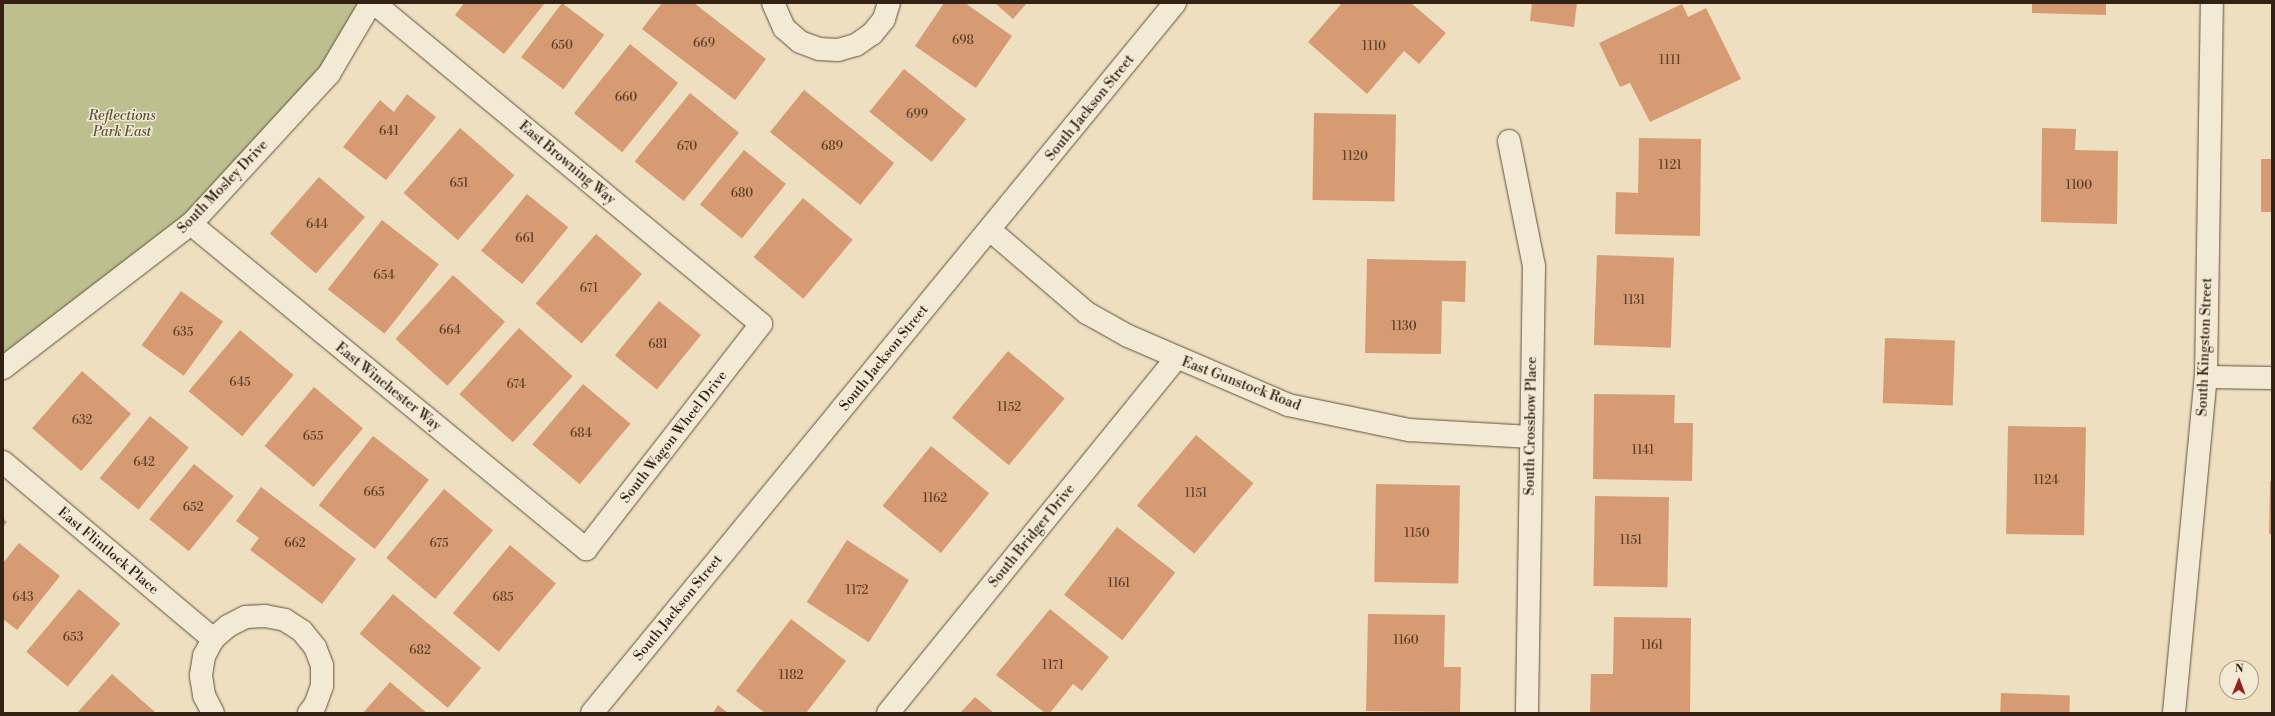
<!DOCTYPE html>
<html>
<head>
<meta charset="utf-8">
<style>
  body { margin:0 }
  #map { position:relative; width:2275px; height:716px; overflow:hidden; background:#eddfbf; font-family:"Libre Bodoni",serif }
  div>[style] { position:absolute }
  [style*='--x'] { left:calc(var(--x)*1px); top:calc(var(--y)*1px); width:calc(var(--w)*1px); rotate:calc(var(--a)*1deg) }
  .green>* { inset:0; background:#bdc08e }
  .building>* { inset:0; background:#d79b73; transform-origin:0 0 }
  .roads { filter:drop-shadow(0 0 1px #62503e) drop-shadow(0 0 1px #62503e) }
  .street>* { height:22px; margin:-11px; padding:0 11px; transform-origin:11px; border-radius:11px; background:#f3ead5 }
  .secondary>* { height:22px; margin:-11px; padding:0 11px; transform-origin:11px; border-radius:11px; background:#f3ead5 }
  span { translate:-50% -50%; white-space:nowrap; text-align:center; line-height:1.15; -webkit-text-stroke:3px #f3ead5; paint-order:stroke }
  .number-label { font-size:12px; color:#5c402b }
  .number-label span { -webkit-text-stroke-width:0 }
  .street-label { font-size:14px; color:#332113 }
  .park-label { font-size:14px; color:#5c5138; font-style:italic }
  .frame { position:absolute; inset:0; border:4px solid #332113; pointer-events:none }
  .north { position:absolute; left:2219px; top:660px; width:40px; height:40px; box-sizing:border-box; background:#f3ead5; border:1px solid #a69a87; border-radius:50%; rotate:1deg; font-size:11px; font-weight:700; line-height:16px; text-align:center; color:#332113 }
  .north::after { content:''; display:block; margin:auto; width:14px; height:18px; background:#8f2418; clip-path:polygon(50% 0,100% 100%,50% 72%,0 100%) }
</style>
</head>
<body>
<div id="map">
  <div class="green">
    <div style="clip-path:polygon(3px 3px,371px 3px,329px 74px,191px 224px,3px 368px)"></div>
  </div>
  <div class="building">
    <div style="clip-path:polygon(464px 3px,545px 3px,504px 54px,455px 15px)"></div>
    <div style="left:562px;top:3px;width:53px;height:68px;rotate:37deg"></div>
    <div style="clip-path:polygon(662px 3px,694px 3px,766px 59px,735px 100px,642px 29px)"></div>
    <div style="clip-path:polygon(944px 3px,965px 3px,1012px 36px,976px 88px,915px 46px)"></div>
    <div style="clip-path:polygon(995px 3px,1027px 3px,1013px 19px)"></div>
    <div style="clip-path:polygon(1342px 3px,1411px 3px,1446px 33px,1419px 64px,1404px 51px,1367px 94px,1308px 42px)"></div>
    <div style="clip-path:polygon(1532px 3px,1577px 3px,1574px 27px,1530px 21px)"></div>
    <div style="clip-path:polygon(2032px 3px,2106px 3px,2106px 15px,2032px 13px)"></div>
    <div style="clip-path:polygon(1682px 4px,1688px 17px,1706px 8px,1741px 79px,1650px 122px,1630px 83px,1620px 87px,1599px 43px)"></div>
    <div style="left:630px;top:44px;width:62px;height:89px;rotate:39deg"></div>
    <div style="left:904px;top:69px;width:80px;height:55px;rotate:39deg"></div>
    <div style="left:804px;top:90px;width:116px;height:54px;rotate:39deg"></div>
    <div style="left:690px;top:93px;width:63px;height:88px;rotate:39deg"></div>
    <div style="clip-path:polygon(407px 94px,436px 117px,386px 180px,343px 147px,380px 100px,394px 112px)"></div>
    <div style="left:1314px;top:113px;width:82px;height:87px;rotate:1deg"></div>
    <div style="left:460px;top:128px;width:72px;height:86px;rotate:41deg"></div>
    <div style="clip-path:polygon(2042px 128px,2076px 129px,2075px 150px,2118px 151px,2117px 224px,2041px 222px)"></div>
    <div style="clip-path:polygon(1639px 138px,1701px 139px,1700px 236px,1615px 234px,1616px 192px,1638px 193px)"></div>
    <div style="left:744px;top:150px;width:54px;height:70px;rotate:39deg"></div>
    <div style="left:2261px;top:159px;width:11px;height:53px"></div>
    <div style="left:319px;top:177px;width:61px;height:75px;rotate:41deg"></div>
    <div style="left:527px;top:194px;width:53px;height:73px;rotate:39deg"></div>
    <div style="left:803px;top:198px;width:65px;height:77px;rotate:40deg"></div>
    <div style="left:382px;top:220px;width:72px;height:88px;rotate:38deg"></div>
    <div style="left:596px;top:234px;width:61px;height:92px;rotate:41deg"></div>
    <div style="left:1597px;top:255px;width:77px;height:90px;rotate:2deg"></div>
    <div style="clip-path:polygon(1367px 259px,1466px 261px,1465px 302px,1442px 301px,1441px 354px,1365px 353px)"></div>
    <div style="left:453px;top:275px;width:70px;height:86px;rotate:42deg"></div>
    <div style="left:181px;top:291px;width:52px;height:67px;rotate:36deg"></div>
    <div style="left:659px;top:301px;width:54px;height:70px;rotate:39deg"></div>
    <div style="left:519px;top:328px;width:72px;height:89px;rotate:42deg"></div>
    <div style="left:240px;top:330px;width:70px;height:80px;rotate:40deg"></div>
    <div style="left:1885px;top:338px;width:70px;height:65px;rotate:2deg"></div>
    <div style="left:1008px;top:351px;width:74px;height:87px;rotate:40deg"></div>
    <div style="left:82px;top:371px;width:65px;height:76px;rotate:41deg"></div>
    <div style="left:583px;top:384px;width:62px;height:79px;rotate:40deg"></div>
    <div style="left:314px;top:387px;width:64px;height:77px;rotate:40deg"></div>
    <div style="clip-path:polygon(1594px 394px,1675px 395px,1674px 423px,1693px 423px,1692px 481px,1593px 479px)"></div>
    <div style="left:150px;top:416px;width:50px;height:80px;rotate:39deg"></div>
    <div style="left:2008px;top:426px;width:78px;height:108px;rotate:1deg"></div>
    <div style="left:1196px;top:435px;width:75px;height:92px;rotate:40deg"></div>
    <div style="left:373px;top:436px;width:71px;height:88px;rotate:38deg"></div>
    <div style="left:931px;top:446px;width:75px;height:77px;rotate:39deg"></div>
    <div style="left:194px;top:464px;width:51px;height:71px;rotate:39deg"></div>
    <div style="clip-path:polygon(2270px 481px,2272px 481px,2272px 534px,2269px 534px)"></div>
    <div style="left:1376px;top:484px;width:84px;height:98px;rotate:1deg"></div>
    <div style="clip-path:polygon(261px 487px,356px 559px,322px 604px,250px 550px,259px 538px,236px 521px)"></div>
    <div style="left:444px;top:489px;width:64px;height:90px;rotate:40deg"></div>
    <div style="left:1595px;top:496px;width:74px;height:90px;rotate:1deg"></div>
    <div style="clip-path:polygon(3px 518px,7px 522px,3px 527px)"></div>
    <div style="left:1117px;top:527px;width:74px;height:86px;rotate:38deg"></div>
    <div style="left:847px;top:540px;width:74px;height:74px;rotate:33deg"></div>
    <div style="clip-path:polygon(19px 543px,60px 576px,17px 630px,3px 619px,3px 563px)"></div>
    <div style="left:510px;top:545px;width:60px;height:89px;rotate:40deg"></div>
    <div style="left:79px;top:589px;width:54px;height:82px;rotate:40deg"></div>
    <div style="left:393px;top:594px;width:115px;height:52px;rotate:40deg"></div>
    <div style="clip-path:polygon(1050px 609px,1109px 657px,1082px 691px,1073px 684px,1050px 713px,1045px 713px,996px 675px)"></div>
    <div style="clip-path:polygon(1368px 614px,1445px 615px,1444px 667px,1461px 667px,1460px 712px,1366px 711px)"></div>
    <div style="clip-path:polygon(1614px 617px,1691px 618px,1690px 713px,1590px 713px,1591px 674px,1613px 674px)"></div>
    <div style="clip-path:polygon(791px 619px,846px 661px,806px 713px,765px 713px,736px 691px)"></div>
    <div style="clip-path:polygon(112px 674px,156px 713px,77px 713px)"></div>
    <div style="clip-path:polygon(390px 682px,427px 713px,363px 713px)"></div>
    <div style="left:2001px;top:693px;width:69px;height:20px;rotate:2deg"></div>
    <div style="clip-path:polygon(975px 697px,994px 713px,960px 713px)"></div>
    <div style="clip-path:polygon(718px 705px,728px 713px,713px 713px)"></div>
  </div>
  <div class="roads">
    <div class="street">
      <div style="--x:773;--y:3;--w:27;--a:66"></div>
      <div style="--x:784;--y:28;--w:21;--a:41"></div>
      <div style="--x:800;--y:42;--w:20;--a:20"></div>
      <div style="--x:819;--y:49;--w:19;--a:3"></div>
      <div style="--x:838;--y:50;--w:19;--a:-16"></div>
      <div style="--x:856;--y:45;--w:19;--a:-35"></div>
      <div style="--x:872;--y:34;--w:19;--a:-51"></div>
      <div style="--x:884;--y:19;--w:17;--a:-73"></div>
      <div style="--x:1509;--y:141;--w:127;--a:78.7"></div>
      <div style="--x:1534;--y:266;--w:447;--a:90.9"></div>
      <div style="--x:191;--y:224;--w:512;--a:39.45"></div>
      <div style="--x:586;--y:549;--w:285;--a:-52.1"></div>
      <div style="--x:761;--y:324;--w:503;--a:-140.33"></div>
      <div style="--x:990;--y:230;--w:128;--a:40.6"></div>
      <div style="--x:1087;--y:313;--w:47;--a:29.3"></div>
      <div style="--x:1128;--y:336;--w:174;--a:23.3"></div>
      <div style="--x:1288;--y:405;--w:124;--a:11.7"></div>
      <div style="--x:1409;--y:430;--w:122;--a:3.3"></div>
      <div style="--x:3;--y:368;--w:237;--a:-37.5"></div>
      <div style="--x:191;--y:224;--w:204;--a:-47.4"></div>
      <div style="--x:329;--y:74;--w:82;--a:-59.4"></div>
      <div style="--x:2206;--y:377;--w:66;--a:0.9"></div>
      <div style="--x:3;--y:462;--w:275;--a:40.1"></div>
      <div style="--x:213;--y:713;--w:20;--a:-117"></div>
      <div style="--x:204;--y:695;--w:20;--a:-99"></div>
      <div style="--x:201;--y:675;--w:19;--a:-81"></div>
      <div style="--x:204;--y:656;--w:19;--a:-62"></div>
      <div style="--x:213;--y:639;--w:20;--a:-41"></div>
      <div style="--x:228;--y:626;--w:20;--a:-27"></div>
      <div style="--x:246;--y:617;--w:19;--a:-3"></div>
      <div style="--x:265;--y:616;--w:20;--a:11"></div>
      <div style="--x:285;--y:620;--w:20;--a:33"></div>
      <div style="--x:302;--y:631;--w:21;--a:51"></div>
      <div style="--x:315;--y:647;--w:19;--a:69"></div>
      <div style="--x:322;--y:665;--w:21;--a:90"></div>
      <div style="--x:322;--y:686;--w:20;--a:110"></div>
      <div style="--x:315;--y:705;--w:10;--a:127"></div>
      <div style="--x:888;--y:713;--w:457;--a:-50.9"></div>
      <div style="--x:2174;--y:713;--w:338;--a:-84.6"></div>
      <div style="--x:2206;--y:377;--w:374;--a:-89.1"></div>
    </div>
    <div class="secondary">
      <div style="--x:592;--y:713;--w:919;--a:-50.61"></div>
    </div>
  </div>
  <div class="number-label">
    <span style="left:963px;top:41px">698</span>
    <span style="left:704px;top:44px">669</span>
    <span style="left:562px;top:46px">650</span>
    <span style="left:1374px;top:47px">1110</span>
    <span style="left:1670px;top:61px">1111</span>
    <span style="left:626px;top:98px">660</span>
    <span style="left:917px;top:115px">699</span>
    <span style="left:389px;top:132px">641</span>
    <span style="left:687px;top:147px">670</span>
    <span style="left:832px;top:147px">689</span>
    <span style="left:1355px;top:157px">1120</span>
    <span style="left:1670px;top:166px">1121</span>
    <span style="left:459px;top:184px">651</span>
    <span style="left:2079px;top:186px">1100</span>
    <span style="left:742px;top:194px">680</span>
    <span style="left:317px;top:225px">644</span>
    <span style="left:525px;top:239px">661</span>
    <span style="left:384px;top:276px">654</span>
    <span style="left:589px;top:289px">671</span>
    <span style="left:1634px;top:301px">1131</span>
    <span style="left:1404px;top:327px">1130</span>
    <span style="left:450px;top:331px">664</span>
    <span style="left:183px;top:333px">635</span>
    <span style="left:658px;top:345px">681</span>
    <span style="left:240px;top:383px">645</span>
    <span style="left:516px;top:385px">674</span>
    <span style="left:1009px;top:408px">1152</span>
    <span style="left:82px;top:421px">632</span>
    <span style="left:581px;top:434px">684</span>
    <span style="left:313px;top:437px">655</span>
    <span style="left:1643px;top:451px">1141</span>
    <span style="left:144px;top:463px">642</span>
    <span style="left:2046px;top:481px">1124</span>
    <span style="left:374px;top:493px">665</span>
    <span style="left:1196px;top:494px">1151</span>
    <span style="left:935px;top:499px">1162</span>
    <span style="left:193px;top:508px">652</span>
    <span style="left:1417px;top:534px">1150</span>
    <span style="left:1631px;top:541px">1151</span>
    <span style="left:295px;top:544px">662</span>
    <span style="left:439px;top:544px">675</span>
    <span style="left:1119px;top:584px">1161</span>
    <span style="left:857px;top:591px">1172</span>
    <span style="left:23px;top:598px">643</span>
    <span style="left:503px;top:598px">685</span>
    <span style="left:73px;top:638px">653</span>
    <span style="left:1406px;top:641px">1160</span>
    <span style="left:1652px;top:646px">1161</span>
    <span style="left:420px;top:651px">682</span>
    <span style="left:1053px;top:666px">1171</span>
    <span style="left:791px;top:676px">1182</span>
  </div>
  <div class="street-label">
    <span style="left:1090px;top:108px;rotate:-51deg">South Jackson Street</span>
    <span style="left:567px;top:163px;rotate:40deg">East Browning Way</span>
    <span style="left:223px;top:187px;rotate:-46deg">South Mosley Drive</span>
    <span style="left:2205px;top:347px;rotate:-88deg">South Kingston Street</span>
    <span style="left:884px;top:358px;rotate:-51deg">South Jackson Street</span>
    <span style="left:1241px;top:384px;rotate:21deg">East Gunstock Road</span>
    <span style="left:388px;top:387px;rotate:39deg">East Winchester Way</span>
    <span style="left:1531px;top:426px;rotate:-89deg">South Crossbow Place</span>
    <span style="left:674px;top:437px;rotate:-52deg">South Wagon Wheel Drive</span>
    <span style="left:1032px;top:536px;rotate:-51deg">South Bridger Drive</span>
    <span style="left:108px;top:551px;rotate:40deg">East Flintlock Place</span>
    <span style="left:678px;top:608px;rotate:-51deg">South Jackson Street</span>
  </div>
  <div class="park-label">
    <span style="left:122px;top:124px">Reflections<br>Park East</span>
  </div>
  <div class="frame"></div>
  <div class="north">N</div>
</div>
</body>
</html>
